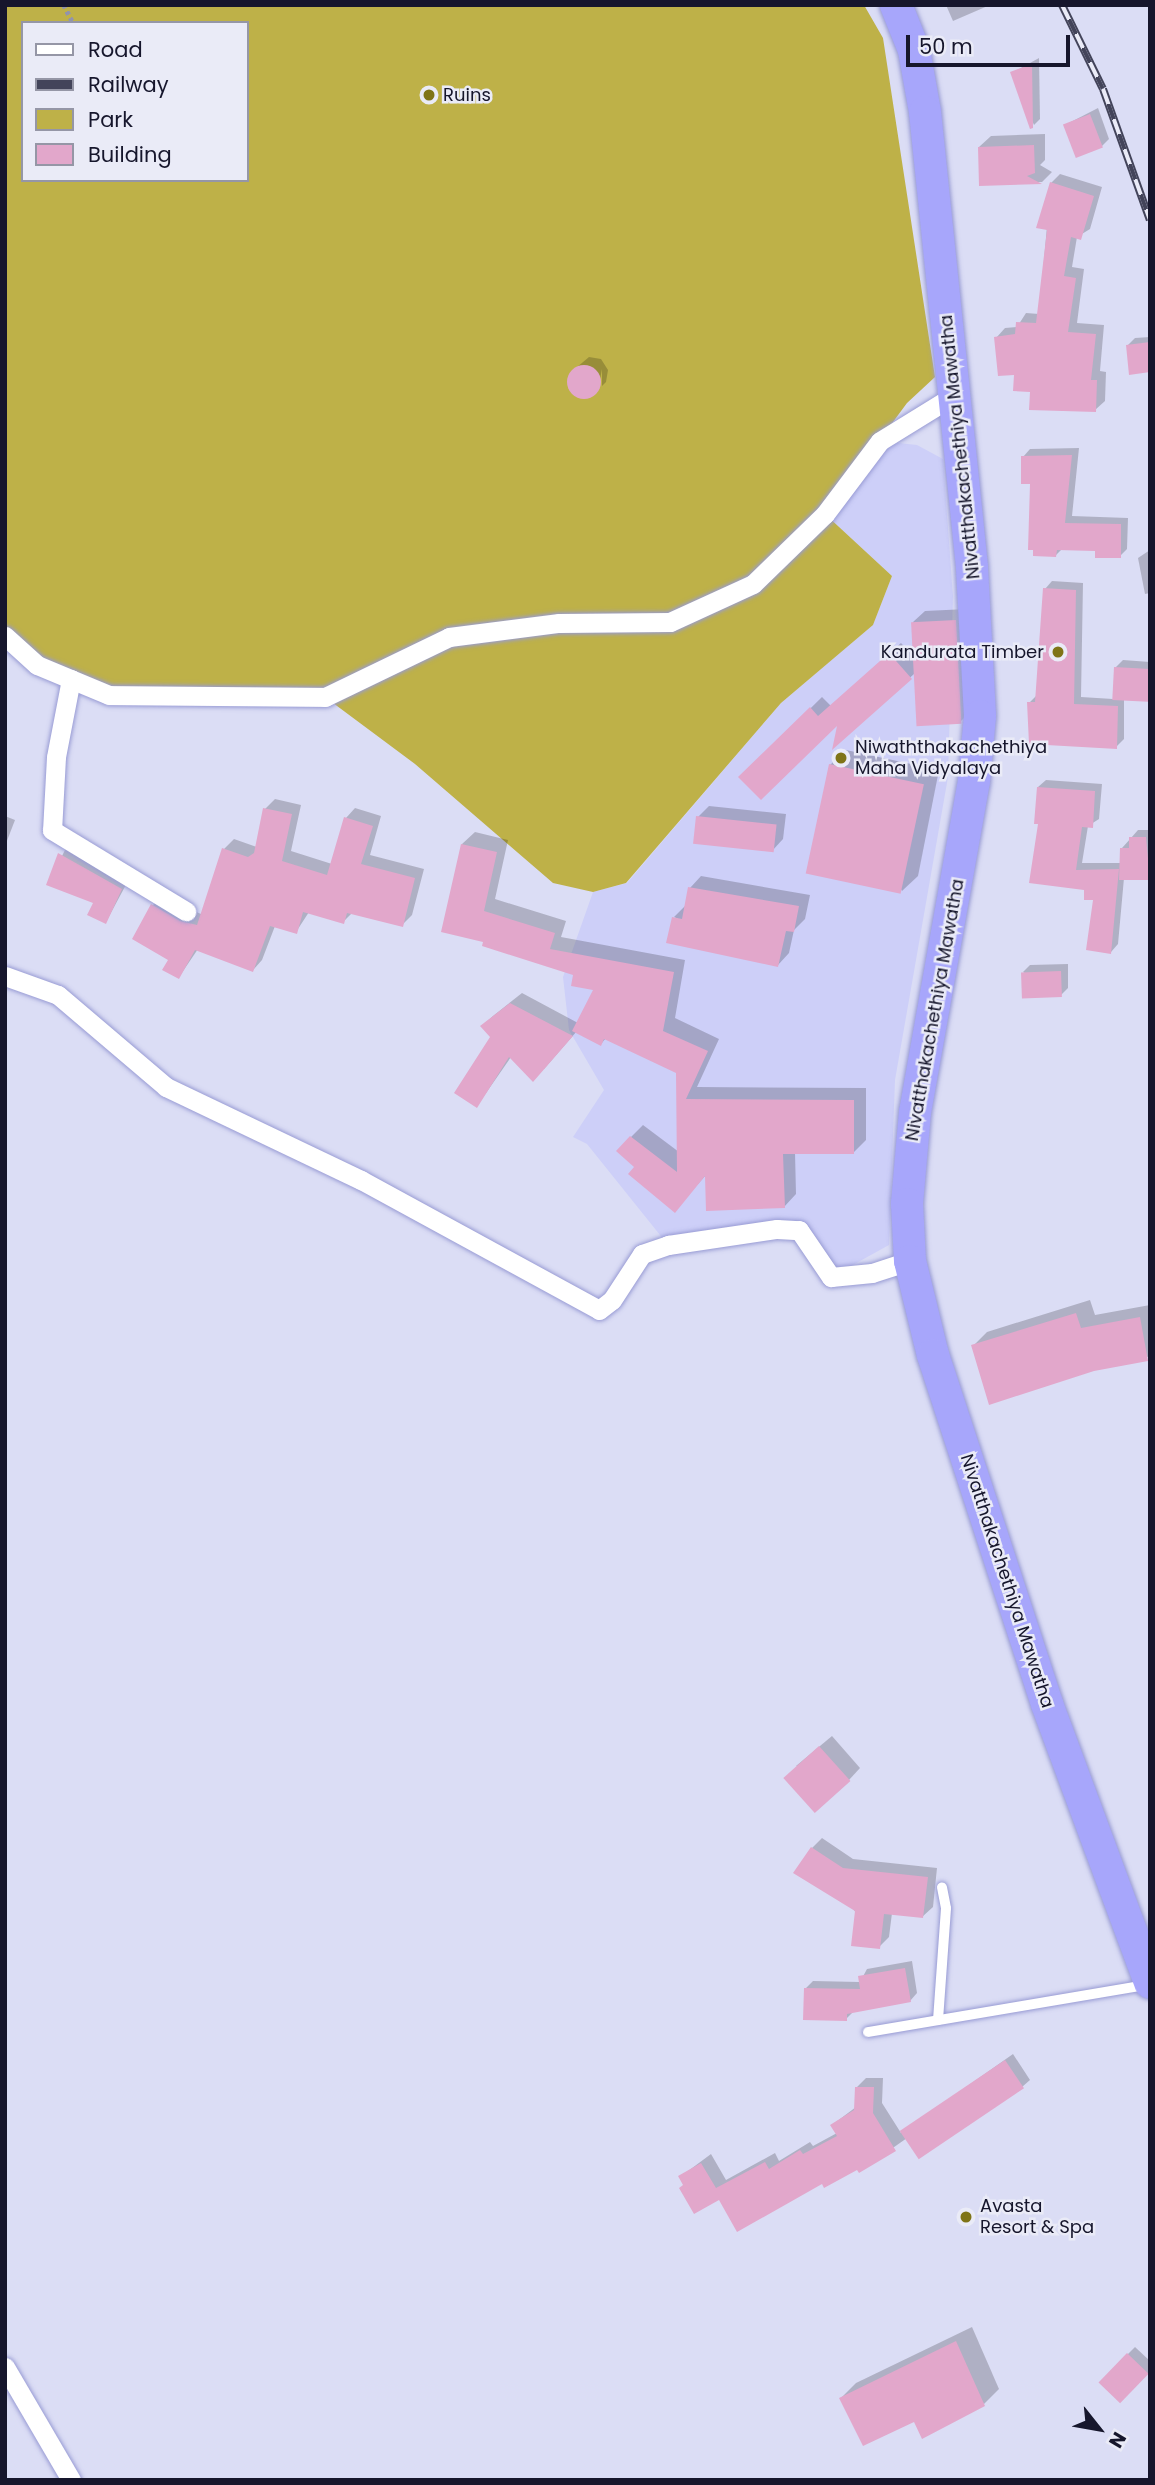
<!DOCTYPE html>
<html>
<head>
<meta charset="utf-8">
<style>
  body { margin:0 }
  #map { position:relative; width:1155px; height:2485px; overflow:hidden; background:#dbddf5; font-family:Poppins,sans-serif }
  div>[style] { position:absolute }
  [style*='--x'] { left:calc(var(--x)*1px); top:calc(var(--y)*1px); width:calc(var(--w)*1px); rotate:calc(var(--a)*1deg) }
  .built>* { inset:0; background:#cdcff8 }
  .green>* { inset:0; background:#beb148 }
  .shadow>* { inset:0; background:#0003 }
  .building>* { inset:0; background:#e2a7cb; transform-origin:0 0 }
  .round { border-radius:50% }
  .path>* { height:4.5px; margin-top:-2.25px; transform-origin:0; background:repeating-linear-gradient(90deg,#9294ab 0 3.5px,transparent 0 7px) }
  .roads { filter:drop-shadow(0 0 2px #989bd4) drop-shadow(0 0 2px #989bd4) }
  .service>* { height:10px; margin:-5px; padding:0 5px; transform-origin:5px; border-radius:5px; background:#fff }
  .minor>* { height:19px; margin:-9.5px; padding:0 9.5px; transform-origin:9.5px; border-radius:9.5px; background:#fff }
  .trunk>* { height:32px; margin:-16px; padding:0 16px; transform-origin:16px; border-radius:16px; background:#a7a6fb }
  .rail>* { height:8px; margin-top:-4px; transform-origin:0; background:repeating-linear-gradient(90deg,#eaebf7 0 16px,#43445a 0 32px); box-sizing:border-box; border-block:2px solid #43445a }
  .dots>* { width:19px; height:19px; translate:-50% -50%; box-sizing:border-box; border:4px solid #eaebf7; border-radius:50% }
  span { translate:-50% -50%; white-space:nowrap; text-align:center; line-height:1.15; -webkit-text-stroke:5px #eaebf7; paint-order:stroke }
  .poi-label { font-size:18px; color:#16162c }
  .left { translate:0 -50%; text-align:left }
  .right { translate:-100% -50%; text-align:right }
  .street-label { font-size:18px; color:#16162c }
  .frame { position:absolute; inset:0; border:7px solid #16162c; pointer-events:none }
  .legend { position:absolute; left:21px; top:21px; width:228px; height:161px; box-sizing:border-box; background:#eaebf7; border:2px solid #9596a6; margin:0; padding:9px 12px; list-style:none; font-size:21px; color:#16162c }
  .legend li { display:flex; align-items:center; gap:14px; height:35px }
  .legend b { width:35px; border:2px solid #9596a6 }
  .north { position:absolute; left:1064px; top:2394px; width:70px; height:70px; -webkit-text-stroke:5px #eaebf7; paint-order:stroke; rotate:121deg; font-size:19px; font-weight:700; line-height:28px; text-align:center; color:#16162c }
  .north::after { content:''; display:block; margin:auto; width:24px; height:32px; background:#16162c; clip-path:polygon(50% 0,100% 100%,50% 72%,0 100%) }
  .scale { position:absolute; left:906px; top:35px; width:164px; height:32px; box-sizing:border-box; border:4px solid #16162c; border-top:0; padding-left:9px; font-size:21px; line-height:24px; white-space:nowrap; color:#16162c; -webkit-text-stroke:5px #eaebf7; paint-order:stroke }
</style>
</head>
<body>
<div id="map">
  <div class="built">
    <div style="clip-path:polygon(880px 441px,917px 445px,943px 459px,953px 597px,948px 777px,895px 1080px,889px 1245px,831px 1277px,798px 1230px,668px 1245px,587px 1144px,573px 1137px,604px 1090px,569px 1030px,563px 977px,593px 892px,627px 883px,781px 703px,873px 625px,892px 576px,825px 514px)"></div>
  </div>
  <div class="green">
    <div style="clip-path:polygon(evenodd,5px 5px,864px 5px,883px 38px,935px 377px,907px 403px,825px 514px,892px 576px,873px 625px,781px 703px,626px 883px,593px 892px,553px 883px,415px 764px,325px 697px,109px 695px,5px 636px,5px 5px,23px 23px,247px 23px,247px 180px,23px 180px,23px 23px)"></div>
  </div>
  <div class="shadow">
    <div style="clip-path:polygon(946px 5px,990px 5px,953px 21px)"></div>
    <div style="clip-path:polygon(1039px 58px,1040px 119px,1034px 125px,1012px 73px)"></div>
    <div style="clip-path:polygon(1098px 108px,1109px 139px,1102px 146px,1065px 125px)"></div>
    <div style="clip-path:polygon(1045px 134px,1045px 160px,1040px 165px,1052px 172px,1042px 182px,980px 184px,979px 147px,991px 136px)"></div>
    <div style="clip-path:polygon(1060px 174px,1102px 187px,1090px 229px,1077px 237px,1072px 267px,1084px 269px,1077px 323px,1104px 325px,1100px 371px,1106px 372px,1105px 401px,1095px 410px,1032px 390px,1015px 373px,996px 338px,1005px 328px,1017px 327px,1026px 313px,1039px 314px,1051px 183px)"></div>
    <div style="clip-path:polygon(1150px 337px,1150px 371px,1127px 346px,1135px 338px)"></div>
    <div style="clip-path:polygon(589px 357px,601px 359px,608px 370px,606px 382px,602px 386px,602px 369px,598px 390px,587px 397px,575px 395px,568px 385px,570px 373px)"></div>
    <div style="clip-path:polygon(1079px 448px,1072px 516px,1128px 518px,1127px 549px,1120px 556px,1097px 550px,1062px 549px,1056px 555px,1023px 457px,1030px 449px)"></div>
    <div style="clip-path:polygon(1150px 550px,1150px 593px,1145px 594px,1138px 558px)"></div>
    <div style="clip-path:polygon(1052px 581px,1083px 583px,1081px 697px,1113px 699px,1115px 668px,1123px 660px,1150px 662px,1150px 700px,1124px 699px,1124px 739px,1116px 747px,1029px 703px,1038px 694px,1045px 589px)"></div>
    <div style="clip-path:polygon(967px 609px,972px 710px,960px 722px,914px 674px,835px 745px,840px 721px,741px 777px,822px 697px,831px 706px,901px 643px,914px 657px,913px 622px,925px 611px)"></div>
    <div style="clip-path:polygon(846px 750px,939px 770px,918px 876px,902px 891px,830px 765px)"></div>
    <div style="clip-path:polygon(1046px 780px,1102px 784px,1099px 819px,1088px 826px,1082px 863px,1121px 863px,1122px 848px,1131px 838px,1138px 830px,1150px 830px,1150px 879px,1124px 878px,1118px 944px,1111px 952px,1095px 898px,1040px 822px,1038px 787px)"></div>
    <div style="clip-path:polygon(275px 799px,301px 805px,291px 851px,332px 864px,346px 818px,355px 808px,381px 816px,370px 855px,424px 869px,412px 915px,402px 925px,353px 912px,343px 922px,309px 912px,296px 932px,275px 926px,262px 960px,253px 970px,198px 949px,179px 977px,153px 905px,162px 896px,203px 915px,224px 849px,234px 839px,257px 847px,265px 809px)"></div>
    <div style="clip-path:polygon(709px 806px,786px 814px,783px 839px,772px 851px,698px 817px)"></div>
    <div style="clip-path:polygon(5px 816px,15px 820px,5px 846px)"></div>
    <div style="clip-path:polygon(475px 832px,508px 840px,495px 899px,566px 921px,561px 937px,685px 960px,675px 1018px,719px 1039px,697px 1087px,866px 1088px,866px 1140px,854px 1152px,795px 1152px,796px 1194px,784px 1207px,706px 1175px,675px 1210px,636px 1167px,631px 1137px,643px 1125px,679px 1152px,678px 1072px,606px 1038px,601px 1044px,577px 1031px,544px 1069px,511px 1057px,477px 1106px,492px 1037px,482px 1026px,493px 1016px,522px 993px,578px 1023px,595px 989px,575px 973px,484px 945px,462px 844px)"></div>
    <div style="clip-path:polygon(67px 846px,128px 881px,106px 922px,95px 902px,48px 884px)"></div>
    <div style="clip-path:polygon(701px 876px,810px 895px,805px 919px,794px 930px,789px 953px,778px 965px,674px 917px,686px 905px,690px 888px)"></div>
    <div style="clip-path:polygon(1068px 964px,1068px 988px,1061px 995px,1023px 972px,1030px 965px)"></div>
    <div style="clip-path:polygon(1090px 1300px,1095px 1315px,1150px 1305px,1150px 1357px,973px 1346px,987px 1332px)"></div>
    <div style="clip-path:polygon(832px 1736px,860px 1768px,849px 1780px,796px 1766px)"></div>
    <div style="clip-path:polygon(822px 1838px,853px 1859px,937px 1868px,933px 1907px,922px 1917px,892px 1913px,889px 1937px,879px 1947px,812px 1848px)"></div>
    <div style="clip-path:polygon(912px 1961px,917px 1993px,910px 2001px,854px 2011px,846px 2019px,806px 1988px,813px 1981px,860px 1982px,867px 1969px)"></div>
    <div style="clip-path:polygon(1013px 2054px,1030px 2080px,1022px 2087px,907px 2138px,860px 2171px,858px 2168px,823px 2182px,720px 2197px,685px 2185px,680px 2177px,711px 2154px,726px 2180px,775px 2153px,779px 2161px,810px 2142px,813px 2146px,837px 2133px,832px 2125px,856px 2107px,856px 2088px,866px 2078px,883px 2078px,882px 2103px,901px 2133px)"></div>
    <div style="clip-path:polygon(972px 2327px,999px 2389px,984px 2404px,914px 2420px,841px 2398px,856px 2383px)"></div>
    <div style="clip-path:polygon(1135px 2347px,1150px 2361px,1150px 2371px,1120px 2401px,1100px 2382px)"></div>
  </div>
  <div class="building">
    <div style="clip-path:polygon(1032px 64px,1033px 128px,1030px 129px,1010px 72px)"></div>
    <div style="left:1090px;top:114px;width:36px;height:29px;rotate:69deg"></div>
    <div style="clip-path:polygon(1034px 145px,1035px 173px,1027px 176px,1042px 184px,979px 186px,978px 147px)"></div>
    <div style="clip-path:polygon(1050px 182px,1094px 196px,1081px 240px,1071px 237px,1064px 276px,1076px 278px,1068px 332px,1096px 334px,1091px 380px,1097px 380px,1096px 412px,1029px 410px,1030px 392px,1013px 391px,1014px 375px,998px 376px,994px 337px,1015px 334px,1016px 322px,1036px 323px,1047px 230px,1036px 228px)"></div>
    <div style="clip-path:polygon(1150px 342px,1150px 372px,1129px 375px,1126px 345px)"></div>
    <div class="round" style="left:567px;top:365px;width:34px;height:34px"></div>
    <div style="clip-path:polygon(1072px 455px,1065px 523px,1121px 524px,1121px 558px,1095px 558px,1095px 551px,1057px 550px,1056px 557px,1033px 556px,1033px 550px,1028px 550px,1030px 484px,1021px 484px,1021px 456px)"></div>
    <div style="clip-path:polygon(1043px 588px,1076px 590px,1074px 704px,1118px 706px,1117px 749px,1029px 744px,1027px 702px,1035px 702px)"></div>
    <div style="left:956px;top:620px;width:104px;height:45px;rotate:87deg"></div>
    <div style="clip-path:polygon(889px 653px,912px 679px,832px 750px,837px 726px,761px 800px,738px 777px,810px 707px,818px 716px)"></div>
    <div style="left:1114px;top:667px;width:36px;height:33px;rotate:3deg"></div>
    <div style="left:829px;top:764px;width:97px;height:112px;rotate:12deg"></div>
    <div style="clip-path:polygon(1037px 787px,1095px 791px,1093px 828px,1082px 827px,1076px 870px,1119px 869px,1111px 954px,1086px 950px,1093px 900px,1084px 900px,1084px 890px,1029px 883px,1038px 824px,1034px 824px)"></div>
    <div style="clip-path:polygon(263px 808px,292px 814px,282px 861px,327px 875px,344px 817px,373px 826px,361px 864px,415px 878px,403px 927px,347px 913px,344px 924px,303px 912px,297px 934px,270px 926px,253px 972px,195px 950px,179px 979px,162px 970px,168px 960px,132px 939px,151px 904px,180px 921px,197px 925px,222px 848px,248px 857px,254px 853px)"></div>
    <div style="left:696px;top:816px;width:81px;height:28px;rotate:6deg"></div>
    <div style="clip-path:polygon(1129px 837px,1146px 837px,1150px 880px,1119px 880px,1120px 848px,1129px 848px)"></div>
    <div style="clip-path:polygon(461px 844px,497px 852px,484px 911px,555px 933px,550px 949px,674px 972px,663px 1031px,708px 1051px,686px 1099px,854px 1100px,854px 1154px,783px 1154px,785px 1208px,706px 1211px,705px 1176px,675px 1213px,628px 1174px,634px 1167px,616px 1151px,630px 1136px,677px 1172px,676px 1073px,604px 1039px,601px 1046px,572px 1031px,593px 990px,571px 986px,573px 975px,482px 946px,483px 942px,441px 932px)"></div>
    <div style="clip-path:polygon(58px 853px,122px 889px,106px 924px,87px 915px,93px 903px,46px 885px)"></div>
    <div style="clip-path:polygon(688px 887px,799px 906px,794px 932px,786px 931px,778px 967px,666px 943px,672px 917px,682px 919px)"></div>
    <div style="left:1061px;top:971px;width:26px;height:40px;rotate:88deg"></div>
    <div style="clip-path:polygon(510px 1003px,573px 1036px,533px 1082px,509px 1057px,477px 1108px,454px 1093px,490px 1037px,480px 1026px)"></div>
    <div style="clip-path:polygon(1076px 1313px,1081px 1328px,1140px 1317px,1148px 1361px,1094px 1371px,989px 1405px,971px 1345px)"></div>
    <div style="left:819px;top:1746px;width:47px;height:48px;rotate:48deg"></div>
    <div style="clip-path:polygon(811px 1847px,843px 1868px,928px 1877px,923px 1918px,884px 1914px,880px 1949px,851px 1946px,855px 1911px,793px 1873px)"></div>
    <div style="clip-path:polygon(905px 1968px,911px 2002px,847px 2014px,847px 2021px,803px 2020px,804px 1988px,860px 1989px,858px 1976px)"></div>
    <div style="left:1005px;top:2060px;width:34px;height:127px;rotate:56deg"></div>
    <div style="clip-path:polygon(855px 2087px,874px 2087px,873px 2113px,896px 2151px,859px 2173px,857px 2170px,824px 2188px,822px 2184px,737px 2232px,719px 2200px,694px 2214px,679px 2188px,683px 2185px,678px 2176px,701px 2163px,716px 2188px,765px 2162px,769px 2169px,800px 2150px,803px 2154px,837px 2136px,830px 2125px,854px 2110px)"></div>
    <div style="clip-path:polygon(956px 2341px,985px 2406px,922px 2439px,914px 2422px,863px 2446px,839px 2398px)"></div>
    <div style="left:1127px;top:2353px;width:30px;height:41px;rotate:44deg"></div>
  </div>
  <div class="path">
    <div style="--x:64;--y:5;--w:20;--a:63"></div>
  </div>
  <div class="roads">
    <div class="service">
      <div style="--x:938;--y:2020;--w:112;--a:-85.9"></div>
      <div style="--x:946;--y:1908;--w:21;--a:-101"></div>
      <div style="--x:868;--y:2032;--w:282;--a:-9.6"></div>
    </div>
    <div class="minor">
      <div style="--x:5;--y:636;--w:43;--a:42.2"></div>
      <div style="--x:37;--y:665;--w:78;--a:22.6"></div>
      <div style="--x:109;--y:695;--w:216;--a:0.5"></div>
      <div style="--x:325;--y:697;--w:138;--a:-25.8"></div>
      <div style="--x:449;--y:637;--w:111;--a:-7.3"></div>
      <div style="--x:559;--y:623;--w:111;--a:-0.5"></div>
      <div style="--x:670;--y:622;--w:91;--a:-24.6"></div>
      <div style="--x:753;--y:584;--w:100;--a:-44.2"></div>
      <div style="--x:825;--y:514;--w:91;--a:-53"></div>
      <div style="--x:880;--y:441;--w:89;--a:-31.7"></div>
      <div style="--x:71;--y:679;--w:79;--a:100.9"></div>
      <div style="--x:56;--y:757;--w:73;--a:93.1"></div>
      <div style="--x:52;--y:830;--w:157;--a:31.2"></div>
      <div style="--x:5;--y:976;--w:56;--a:19.7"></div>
      <div style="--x:58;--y:995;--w:142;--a:40.4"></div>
      <div style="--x:166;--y:1087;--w:216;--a:25.5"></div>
      <div style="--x:361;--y:1180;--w:271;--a:28.6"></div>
      <div style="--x:599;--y:1310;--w:16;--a:-38"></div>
      <div style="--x:612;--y:1300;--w:55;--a:-56.9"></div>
      <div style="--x:642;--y:1254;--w:28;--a:-19"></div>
      <div style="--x:668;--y:1245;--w:110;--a:-8.4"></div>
      <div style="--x:777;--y:1229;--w:22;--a:3"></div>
      <div style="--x:799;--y:1230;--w:57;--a:55.8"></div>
      <div style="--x:831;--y:1277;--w:41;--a:-5.6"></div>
      <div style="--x:872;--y:1273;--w:40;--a:-18"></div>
      <div style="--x:5;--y:2367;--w:131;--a:59.7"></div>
    </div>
    <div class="trunk">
      <div style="--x:896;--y:5;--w:48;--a:68.2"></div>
      <div style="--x:914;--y:50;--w:63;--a:79.9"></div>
      <div style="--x:925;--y:112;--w:458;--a:84.1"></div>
      <div style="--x:972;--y:568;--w:148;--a:86.9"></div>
      <div style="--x:980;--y:716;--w:65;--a:95.3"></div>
      <div style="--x:974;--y:781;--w:336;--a:100.1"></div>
      <div style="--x:915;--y:1112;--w:92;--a:95"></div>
      <div style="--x:907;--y:1204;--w:57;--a:87"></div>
      <div style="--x:910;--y:1261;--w:97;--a:76.3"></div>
      <div style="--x:933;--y:1355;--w:367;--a:71.9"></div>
      <div style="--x:1047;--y:1704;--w:297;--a:69.7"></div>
    </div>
  </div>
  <div class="rail">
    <div style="--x:1062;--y:5;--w:93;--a:64"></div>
    <div style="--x:1103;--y:89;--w:139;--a:70.3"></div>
  </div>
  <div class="dots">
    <div style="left:429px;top:95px;background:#7f7417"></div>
    <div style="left:1058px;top:652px;background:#7f7417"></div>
    <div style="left:841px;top:758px;background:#7f7417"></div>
    <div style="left:966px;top:2217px;background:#7f7417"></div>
  </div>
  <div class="poi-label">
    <span class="left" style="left:443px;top:95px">Ruins</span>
    <span class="right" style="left:1044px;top:652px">Kandurata Timber</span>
    <span class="left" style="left:855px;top:758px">Niwaththakachethiya<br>Maha Vidyalaya</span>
    <span class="left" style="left:980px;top:2217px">Avasta<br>Resort &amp; Spa</span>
  </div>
  <div class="street-label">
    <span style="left:960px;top:447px;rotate:-96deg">Nivatthakachethiya Mawatha</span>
    <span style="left:935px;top:1010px;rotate:-80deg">Nivatthakachethiya Mawatha</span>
    <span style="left:1007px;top:1581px;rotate:72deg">Nivatthakachethiya Mawatha</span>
  </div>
  <div class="frame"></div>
  <ul class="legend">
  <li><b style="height:9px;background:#fff"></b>Road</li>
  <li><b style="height:9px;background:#43445a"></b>Railway</li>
  <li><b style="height:19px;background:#beb148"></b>Park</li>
  <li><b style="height:19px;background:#e2a7cb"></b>Building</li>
  </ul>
  <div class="north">N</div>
  <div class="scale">50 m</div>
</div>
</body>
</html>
